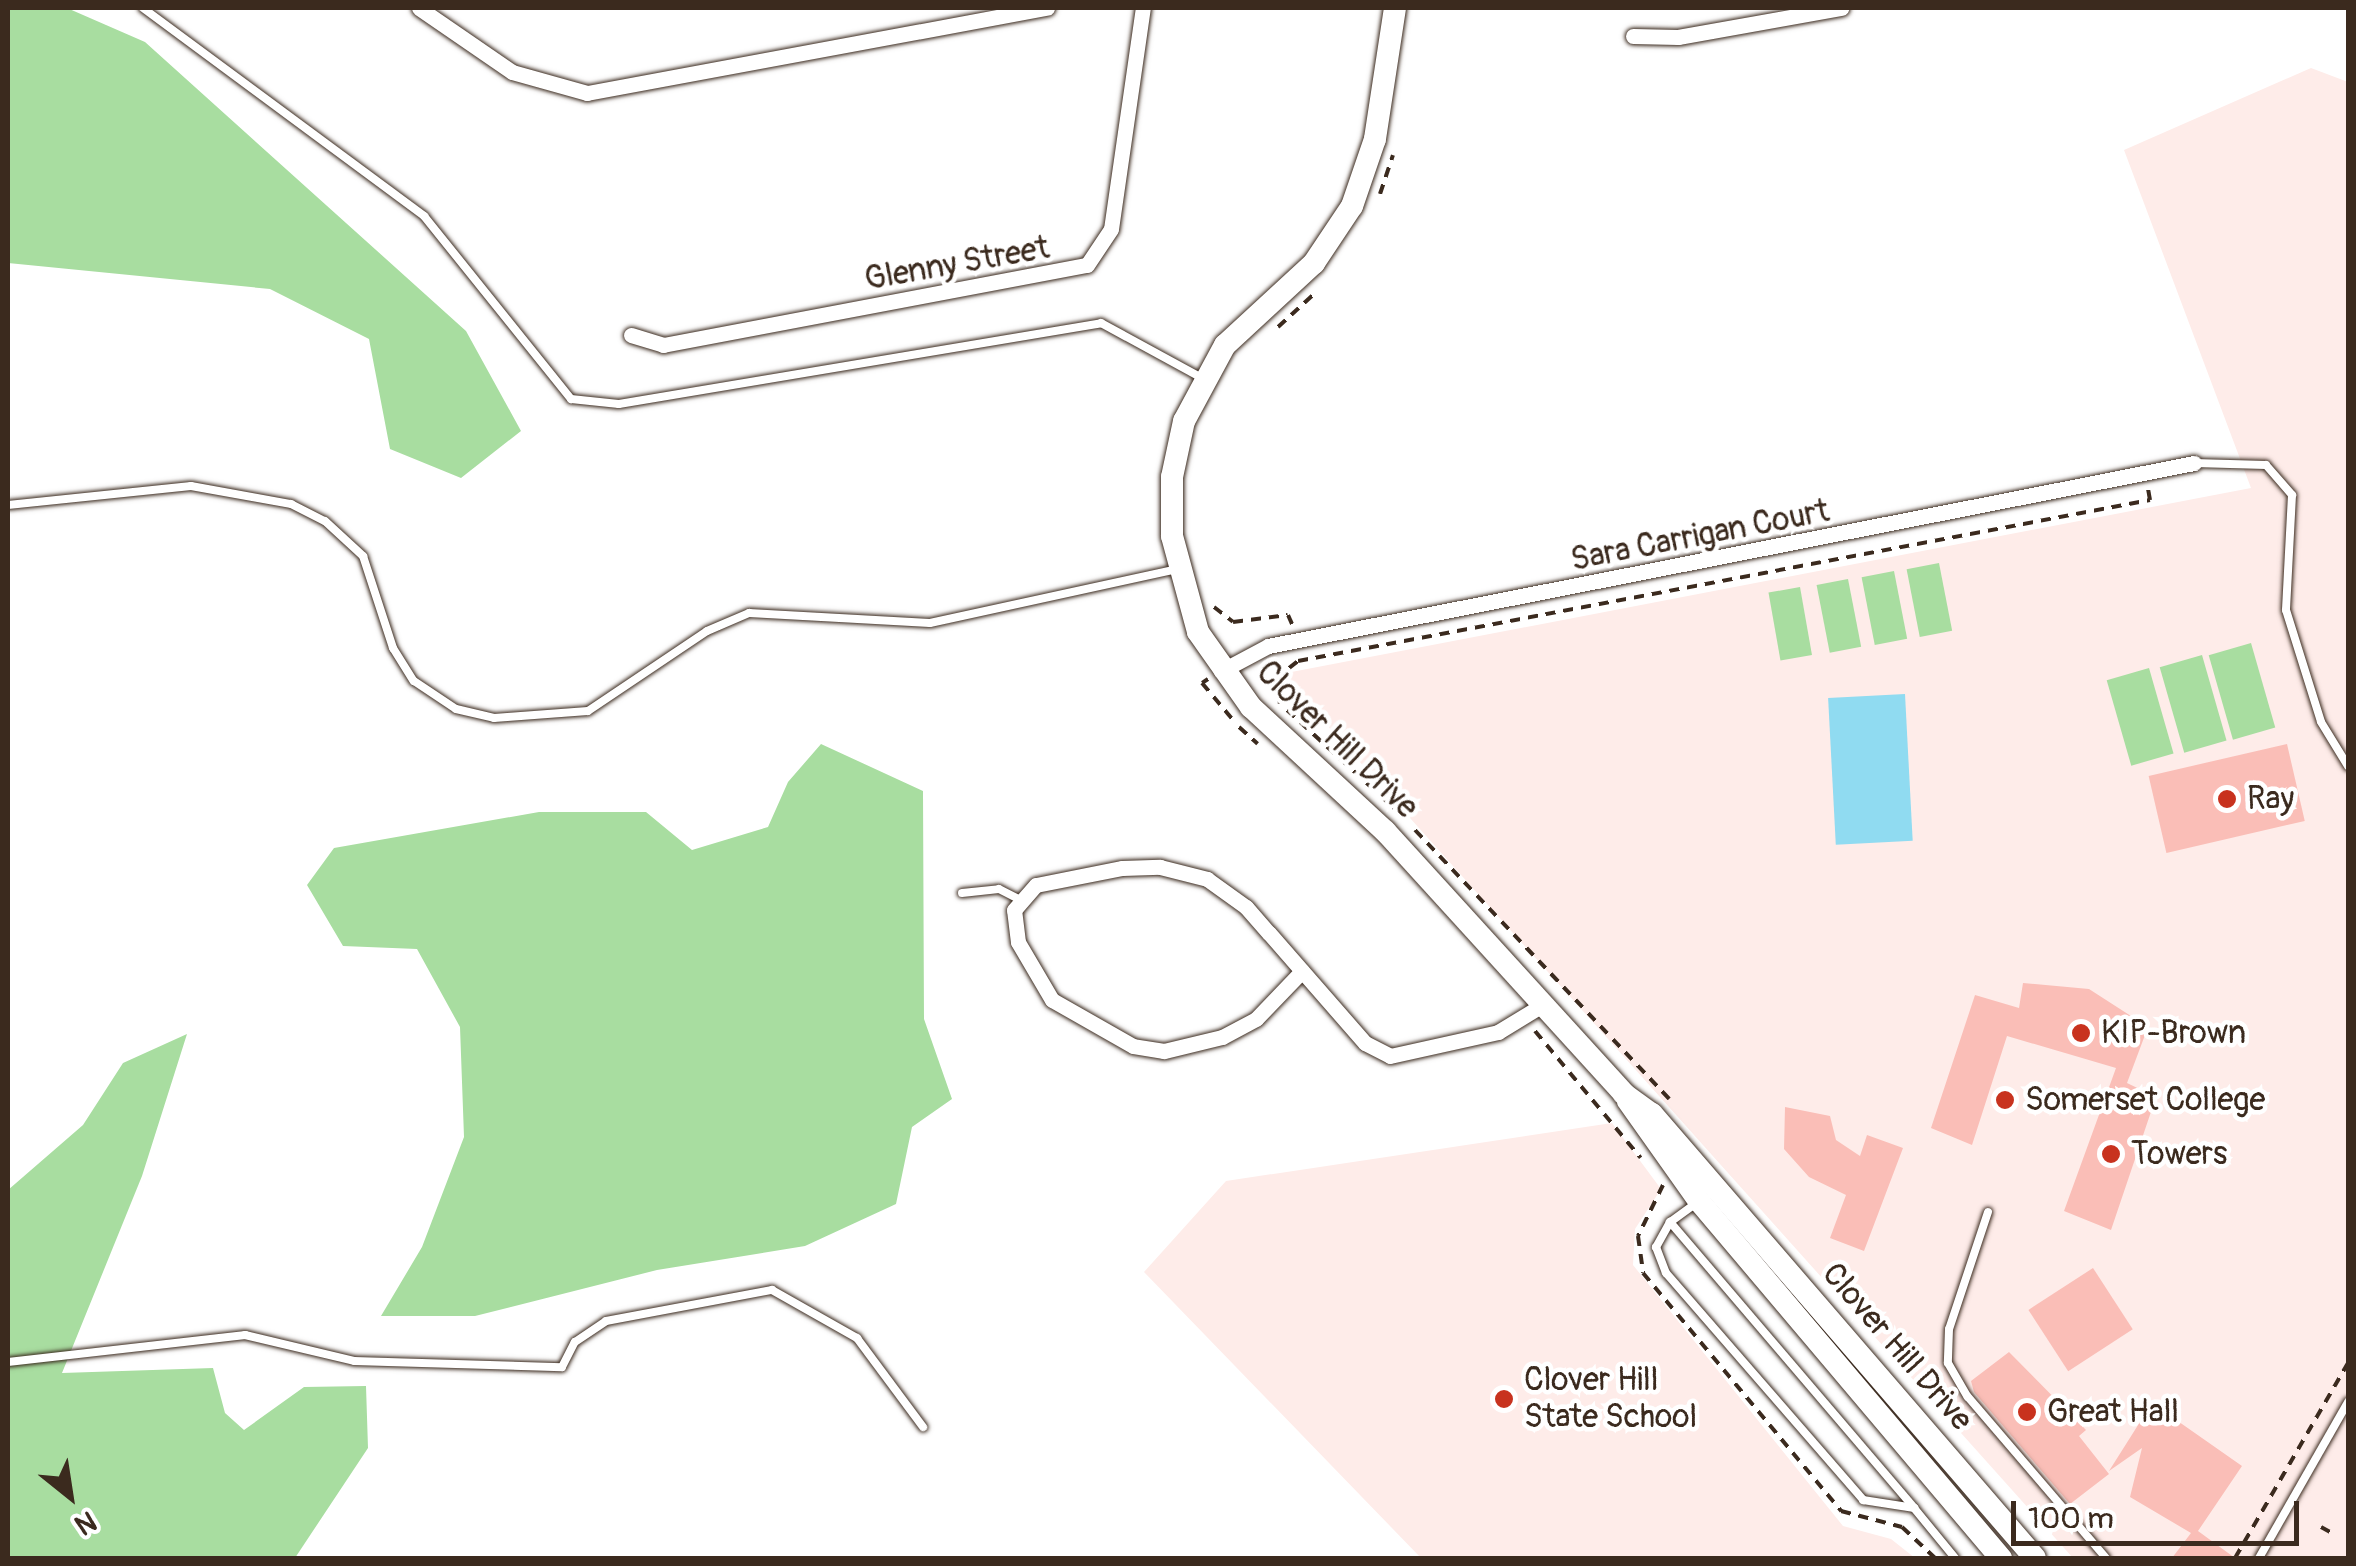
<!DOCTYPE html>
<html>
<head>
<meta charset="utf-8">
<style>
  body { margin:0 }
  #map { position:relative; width:2356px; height:1566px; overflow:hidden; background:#fff; font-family:Pangolin,sans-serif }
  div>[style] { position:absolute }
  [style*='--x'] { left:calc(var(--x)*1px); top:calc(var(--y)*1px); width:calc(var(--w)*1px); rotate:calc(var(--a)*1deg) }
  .built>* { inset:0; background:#feece9 }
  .green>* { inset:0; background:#a8dda0; transform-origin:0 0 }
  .water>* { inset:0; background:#90dbf1; transform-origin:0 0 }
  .building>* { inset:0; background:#fabeb7; transform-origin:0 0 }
  .path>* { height:4px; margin-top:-2px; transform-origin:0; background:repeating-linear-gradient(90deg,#3b2a1e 0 10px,transparent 0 18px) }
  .roads { filter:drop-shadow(0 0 2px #3b2a1e) drop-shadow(0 0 2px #3b2a1e) }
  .lane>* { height:8px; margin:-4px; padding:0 4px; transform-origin:4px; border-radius:4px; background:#fff }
  .street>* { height:15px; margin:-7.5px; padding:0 7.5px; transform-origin:7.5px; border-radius:7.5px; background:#fff }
  .secondary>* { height:22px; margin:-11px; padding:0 11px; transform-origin:11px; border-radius:11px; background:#fff }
  .dots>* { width:28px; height:28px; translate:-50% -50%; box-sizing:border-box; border:5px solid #fff; border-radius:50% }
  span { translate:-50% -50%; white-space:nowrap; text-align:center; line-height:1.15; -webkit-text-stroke:9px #fff; paint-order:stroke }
  .street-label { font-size:32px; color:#3b2a1e }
  .poi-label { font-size:32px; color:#3b2a1e }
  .left { translate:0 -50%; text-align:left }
  .frame { position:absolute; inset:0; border:10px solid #3b2a1e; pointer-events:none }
  .north { position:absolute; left:20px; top:1446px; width:100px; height:100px; -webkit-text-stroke:8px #fff; paint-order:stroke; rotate:150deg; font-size:28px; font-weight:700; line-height:40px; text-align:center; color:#3b2a1e }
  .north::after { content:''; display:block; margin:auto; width:35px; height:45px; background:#3b2a1e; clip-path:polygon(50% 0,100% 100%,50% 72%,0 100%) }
  .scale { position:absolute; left:2011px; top:1501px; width:288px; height:45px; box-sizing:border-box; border:5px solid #3b2a1e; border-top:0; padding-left:12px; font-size:30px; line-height:35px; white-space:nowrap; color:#3b2a1e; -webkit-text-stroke:8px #fff; paint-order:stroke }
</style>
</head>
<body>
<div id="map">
  <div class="built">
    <div style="clip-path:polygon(2311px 68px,2348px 82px,2348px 1558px,2073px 1558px,1281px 674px,2251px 488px,2124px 150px)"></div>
    <div style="clip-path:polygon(1612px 1123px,1661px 1189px,1635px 1229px,1633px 1265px,1843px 1526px,1891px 1539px,1915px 1558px,1421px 1558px,1144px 1272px,1226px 1181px)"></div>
  </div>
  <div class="green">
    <div style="clip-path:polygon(8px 8px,67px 8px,145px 42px,466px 331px,521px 431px,461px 478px,390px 449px,369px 339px,270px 289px,8px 263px)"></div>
    <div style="left:1939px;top:563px;width:69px;height:33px;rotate:79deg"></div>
    <div style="left:1894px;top:571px;width:69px;height:33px;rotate:79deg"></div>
    <div style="left:1848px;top:579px;width:69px;height:32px;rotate:79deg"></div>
    <div style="left:1800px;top:587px;width:69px;height:32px;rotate:80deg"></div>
    <div style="left:2251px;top:643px;width:88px;height:44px;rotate:74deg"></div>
    <div style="left:2202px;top:655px;width:89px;height:44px;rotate:74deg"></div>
    <div style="left:2149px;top:668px;width:89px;height:44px;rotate:74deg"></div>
    <div style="clip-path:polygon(821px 744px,923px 791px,924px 1019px,952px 1099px,912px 1127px,896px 1204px,805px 1246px,657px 1270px,475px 1316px,381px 1316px,422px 1247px,464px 1137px,460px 1027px,417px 949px,343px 946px,307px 885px,334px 848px,539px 812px,646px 812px,692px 850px,768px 827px,788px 782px)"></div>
    <div style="clip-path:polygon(187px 1034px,142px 1176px,62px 1373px,213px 1368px,225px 1413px,244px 1430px,304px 1387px,366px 1386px,368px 1448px,295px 1558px,8px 1558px,8px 1190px,83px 1125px,123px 1063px)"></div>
  </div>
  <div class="water">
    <div style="left:1905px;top:694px;width:147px;height:77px;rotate:87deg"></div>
  </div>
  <div class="building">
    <div style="left:2287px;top:744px;width:79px;height:142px;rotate:77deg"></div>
    <div style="clip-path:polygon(2023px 983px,2089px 989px,2148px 1027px,2127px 1083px,2156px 1097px,2111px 1230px,2064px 1211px,2116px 1068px,2007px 1036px,1972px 1145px,1931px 1128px,1975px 995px,2019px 1008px)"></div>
    <div style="clip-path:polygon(1785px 1107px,1830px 1116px,1836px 1140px,1860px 1156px,1867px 1135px,1903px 1148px,1864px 1251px,1830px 1238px,1846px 1195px,1809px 1177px,1784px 1149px)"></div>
    <div style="left:2093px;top:1268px;width:73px;height:77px;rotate:57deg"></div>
    <div style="clip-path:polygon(2009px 1352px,2086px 1430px,2079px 1436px,2109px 1474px,2070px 1504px,1974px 1392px,1971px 1381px)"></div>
    <div style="clip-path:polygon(2152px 1403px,2242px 1466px,2198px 1531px,2235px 1558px,2172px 1558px,2191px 1533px,2130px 1497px,2142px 1448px,2109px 1471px)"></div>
  </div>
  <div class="path">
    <div style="--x:1380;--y:194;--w:41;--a:-71.6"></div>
    <div style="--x:1278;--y:327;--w:50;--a:-42.6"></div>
    <div style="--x:1214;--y:607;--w:24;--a:38"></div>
    <div style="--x:1233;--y:622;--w:55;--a:-7.3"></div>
    <div style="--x:1288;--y:615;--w:10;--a:66"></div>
    <div style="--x:1208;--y:679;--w:7;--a:146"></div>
    <div style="--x:1202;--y:683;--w:48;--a:50"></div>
    <div style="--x:1280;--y:704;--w:25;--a:-101"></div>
    <div style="--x:1275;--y:679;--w:29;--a:-38"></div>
    <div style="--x:1298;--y:661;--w:867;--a:-10.7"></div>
    <div style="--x:2150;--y:500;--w:11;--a:-100"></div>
    <div style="--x:1287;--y:710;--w:145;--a:42.5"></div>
    <div style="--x:1239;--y:727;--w:25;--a:42"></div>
    <div style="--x:1415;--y:830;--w:370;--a:46.6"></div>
    <div style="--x:1535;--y:1031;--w:165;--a:50.2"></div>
    <div style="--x:1663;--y:1185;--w:57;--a:116.1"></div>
    <div style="--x:1638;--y:1236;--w:37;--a:82"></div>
    <div style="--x:1643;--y:1273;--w:310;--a:50.2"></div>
    <div style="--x:1841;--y:1511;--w:63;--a:14.7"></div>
    <div style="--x:1902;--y:1527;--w:45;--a:43.2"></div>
    <div style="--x:2321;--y:1527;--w:13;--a:29"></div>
    <div style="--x:2235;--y:1558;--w:225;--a:-59.9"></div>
  </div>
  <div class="roads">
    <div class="lane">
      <div style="--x:143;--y:8;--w:350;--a:36.5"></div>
      <div style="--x:424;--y:216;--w:235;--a:51.2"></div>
      <div style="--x:571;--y:399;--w:48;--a:5.9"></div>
      <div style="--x:619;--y:404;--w:489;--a:-9.5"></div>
      <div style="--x:1101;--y:323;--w:115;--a:28.6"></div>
      <div style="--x:2194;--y:463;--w:72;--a:1.6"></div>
      <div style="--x:2266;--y:465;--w:40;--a:49"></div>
      <div style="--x:2292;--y:495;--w:115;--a:93"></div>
      <div style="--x:2286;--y:610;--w:117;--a:72.6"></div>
      <div style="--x:2321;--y:722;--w:52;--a:58.5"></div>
      <div style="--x:8;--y:505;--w:184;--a:-5.9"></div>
      <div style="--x:191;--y:486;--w:102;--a:10.2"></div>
      <div style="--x:291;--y:504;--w:38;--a:27"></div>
      <div style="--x:325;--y:521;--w:52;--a:42.6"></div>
      <div style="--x:363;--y:556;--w:97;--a:71.9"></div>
      <div style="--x:393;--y:648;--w:39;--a:58"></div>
      <div style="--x:414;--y:681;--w:50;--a:33.7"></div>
      <div style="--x:456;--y:709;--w:39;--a:13"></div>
      <div style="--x:494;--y:718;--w:94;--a:-4.3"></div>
      <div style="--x:588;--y:711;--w:143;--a:-33.9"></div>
      <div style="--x:707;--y:631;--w:46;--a:-23.2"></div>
      <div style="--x:749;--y:613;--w:181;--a:3.2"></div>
      <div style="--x:930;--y:623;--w:254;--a:-12.3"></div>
      <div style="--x:962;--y:893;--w:37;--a:-6"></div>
      <div style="--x:999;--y:889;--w:22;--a:27"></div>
      <div style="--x:1695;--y:1204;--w:31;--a:144"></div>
      <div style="--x:1670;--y:1222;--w:29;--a:119"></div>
      <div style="--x:1656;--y:1247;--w:28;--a:69"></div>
      <div style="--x:1666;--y:1273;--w:301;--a:49"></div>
      <div style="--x:1863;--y:1500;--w:52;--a:8.9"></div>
      <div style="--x:1914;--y:1508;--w:65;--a:50.6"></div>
      <div style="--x:1988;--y:1212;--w:123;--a:108.4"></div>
      <div style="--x:1949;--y:1329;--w:34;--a:92"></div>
      <div style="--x:1948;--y:1363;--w:39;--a:60"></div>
      <div style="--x:1968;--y:1397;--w:212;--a:49.4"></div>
      <div style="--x:1670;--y:1222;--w:376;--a:49.5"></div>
      <div style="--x:8;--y:1362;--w:239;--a:-6.5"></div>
      <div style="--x:245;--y:1335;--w:112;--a:13.4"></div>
      <div style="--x:354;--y:1361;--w:208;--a:1.7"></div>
      <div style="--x:562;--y:1367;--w:28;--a:-63"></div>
      <div style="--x:575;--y:1342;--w:37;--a:-34"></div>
      <div style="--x:606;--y:1321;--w:169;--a:-10.6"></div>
      <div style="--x:772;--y:1290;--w:98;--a:29.5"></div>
      <div style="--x:857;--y:1338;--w:111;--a:53.4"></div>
      <div style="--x:2259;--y:1558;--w:180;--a:-60.3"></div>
    </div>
    <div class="street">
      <div style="--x:419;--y:8;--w:113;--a:34.5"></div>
      <div style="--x:512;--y:72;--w:78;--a:15.6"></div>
      <div style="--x:587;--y:93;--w:468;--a:-10.5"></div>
      <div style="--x:1633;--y:36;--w:45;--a:1.3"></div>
      <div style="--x:1678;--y:37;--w:166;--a:-10.1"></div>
      <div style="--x:631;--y:335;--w:34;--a:17"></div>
      <div style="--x:663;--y:345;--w:431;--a:-10.7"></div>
      <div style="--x:1087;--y:265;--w:43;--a:-56.3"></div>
      <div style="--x:1111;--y:229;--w:223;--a:-81.8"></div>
      <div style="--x:1221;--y:671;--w:53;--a:-28"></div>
      <div style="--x:1268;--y:646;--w:944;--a:-11.18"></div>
      <div style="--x:1302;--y:971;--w:66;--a:133.8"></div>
      <div style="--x:1256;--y:1019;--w:38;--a:152"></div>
      <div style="--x:1222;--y:1037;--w:60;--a:166.4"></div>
      <div style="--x:1164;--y:1051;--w:31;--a:-171"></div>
      <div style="--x:1133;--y:1046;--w:93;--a:-150.4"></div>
      <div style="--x:1052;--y:1000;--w:67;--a:-120.4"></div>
      <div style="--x:1018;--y:942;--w:32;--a:-97"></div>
      <div style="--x:1014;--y:910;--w:33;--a:-49"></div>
      <div style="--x:1036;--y:885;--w:88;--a:-11.2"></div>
      <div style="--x:1122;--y:868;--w:38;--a:-2"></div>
      <div style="--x:1160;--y:867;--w:49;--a:14.3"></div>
      <div style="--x:1207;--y:879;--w:48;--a:35.7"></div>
      <div style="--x:1246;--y:907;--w:35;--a:49"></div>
      <div style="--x:1269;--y:933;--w:146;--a:48.9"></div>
      <div style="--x:1365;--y:1043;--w:28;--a:27"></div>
      <div style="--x:1390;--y:1056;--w:111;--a:-12.5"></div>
      <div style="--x:1498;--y:1032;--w:54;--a:-31.3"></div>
    </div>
    <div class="secondary">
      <div style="--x:1395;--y:8;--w:133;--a:98.7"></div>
      <div style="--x:1375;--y:139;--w:71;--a:108.9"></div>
      <div style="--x:1352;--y:206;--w:69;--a:123.7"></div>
      <div style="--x:1314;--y:263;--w:121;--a:137.3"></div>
      <div style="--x:1225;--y:345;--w:86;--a:118.3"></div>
      <div style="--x:1184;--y:421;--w:57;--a:102.1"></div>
      <div style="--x:1172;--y:477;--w:59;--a:90"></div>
      <div style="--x:1172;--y:536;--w:99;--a:74.8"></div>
      <div style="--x:1198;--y:632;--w:92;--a:54.8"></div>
      <div style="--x:1251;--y:707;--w:183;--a:42.8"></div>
      <div style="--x:1385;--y:831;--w:355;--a:47.7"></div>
      <div style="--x:1624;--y:1094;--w:34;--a:36"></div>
      <div style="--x:1652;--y:1114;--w:586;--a:49.22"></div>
      <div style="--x:1628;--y:1101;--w:123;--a:54.6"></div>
      <div style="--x:1699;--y:1201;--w:468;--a:49.8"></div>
    </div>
  </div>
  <div class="dots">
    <div style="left:2227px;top:799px;background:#c8321e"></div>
    <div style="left:2081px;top:1033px;background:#c8321e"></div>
    <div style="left:2005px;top:1100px;background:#c8321e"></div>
    <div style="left:2111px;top:1154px;background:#c8321e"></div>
    <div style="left:1504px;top:1399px;background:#c8321e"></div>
    <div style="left:2027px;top:1412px;background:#c8321e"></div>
  </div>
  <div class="street-label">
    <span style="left:957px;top:264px;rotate:-10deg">Glenny Street</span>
    <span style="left:1700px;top:536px;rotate:-11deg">Sara Carrigan Court</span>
    <span style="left:1337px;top:740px;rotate:44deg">Clover Hill Drive</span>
    <span style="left:1897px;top:1347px;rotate:49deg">Clover Hill Drive</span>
  </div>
  <div class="poi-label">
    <span class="left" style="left:2247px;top:799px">Ray</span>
    <span class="left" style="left:2101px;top:1033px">KIP-Brown</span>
    <span class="left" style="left:2025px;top:1100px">Somerset College</span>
    <span class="left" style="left:2131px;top:1154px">Towers</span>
    <span class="left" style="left:1524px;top:1399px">Clover Hill<br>State School</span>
    <span class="left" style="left:2047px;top:1412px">Great Hall</span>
  </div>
  <div class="frame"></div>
  <div class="north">N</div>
  <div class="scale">100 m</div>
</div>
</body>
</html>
